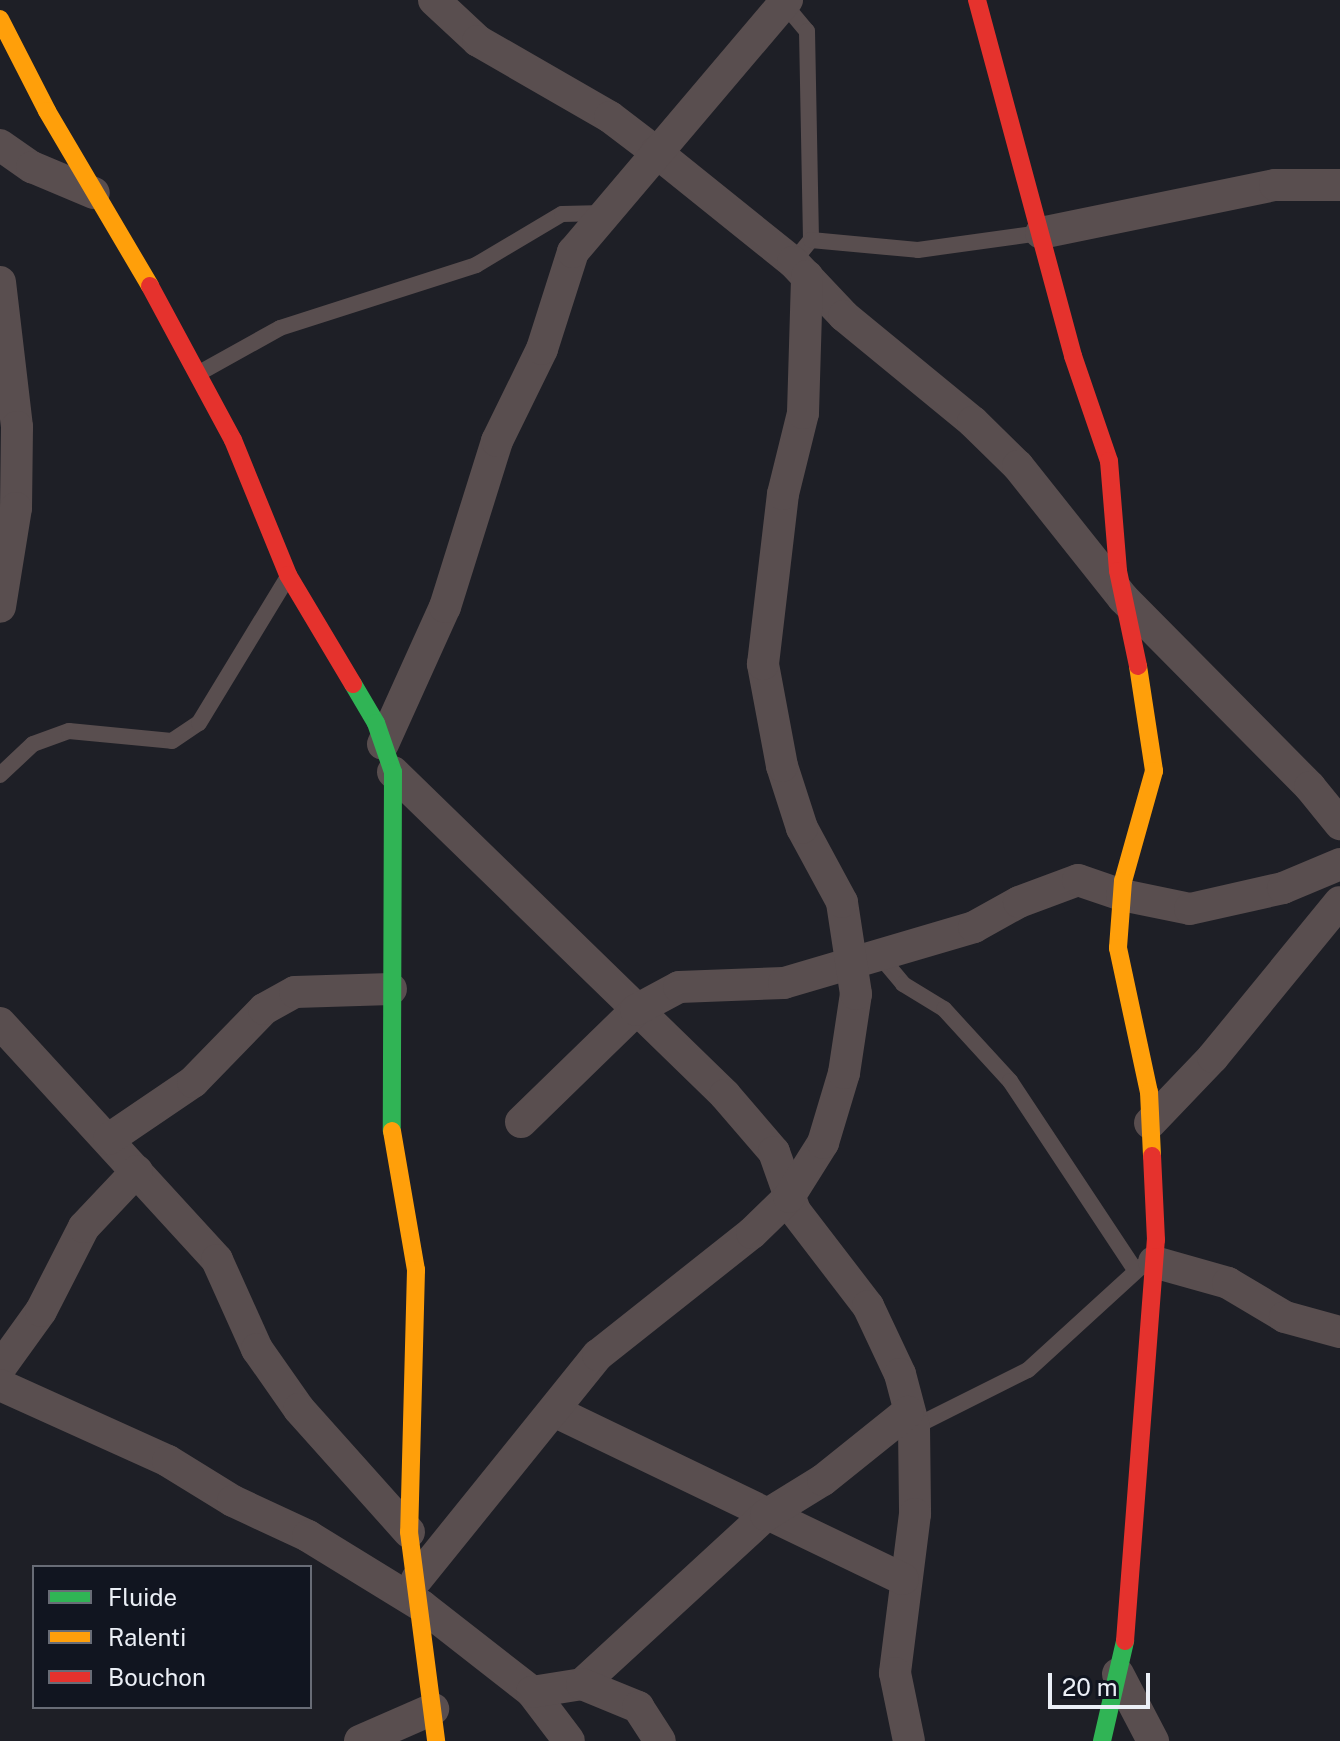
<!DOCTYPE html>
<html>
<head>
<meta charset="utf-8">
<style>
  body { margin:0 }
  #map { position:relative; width:1340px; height:1741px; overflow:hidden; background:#1e1f26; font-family:"Public Sans",sans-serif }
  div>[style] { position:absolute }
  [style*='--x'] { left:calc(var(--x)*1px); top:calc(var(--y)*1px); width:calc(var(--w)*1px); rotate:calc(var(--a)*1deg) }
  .lane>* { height:16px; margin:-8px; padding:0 8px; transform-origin:8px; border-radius:8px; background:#594e4f }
  .street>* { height:32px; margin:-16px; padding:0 16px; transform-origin:16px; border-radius:16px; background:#594e4f }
  .fast>* { height:18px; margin:-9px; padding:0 9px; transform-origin:9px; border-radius:9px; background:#30b455 }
  .slow>* { height:18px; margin:-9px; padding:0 9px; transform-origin:9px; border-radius:9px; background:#ff9f0a }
  .jam>* { height:18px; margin:-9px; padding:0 9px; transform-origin:9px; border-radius:9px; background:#e5322d }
  span { translate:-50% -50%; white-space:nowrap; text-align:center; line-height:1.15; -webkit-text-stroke:8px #111520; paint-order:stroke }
  .legend { position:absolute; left:32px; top:1565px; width:280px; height:144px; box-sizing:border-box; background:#111520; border:2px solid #686c76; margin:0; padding:10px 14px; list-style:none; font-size:24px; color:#ebeff6 }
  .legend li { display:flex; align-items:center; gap:16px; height:40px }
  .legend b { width:40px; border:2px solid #686c76 }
  .scale { position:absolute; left:1048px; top:1673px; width:102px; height:36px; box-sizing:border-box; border:4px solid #ebeff6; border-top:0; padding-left:10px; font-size:24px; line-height:28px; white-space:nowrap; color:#ebeff6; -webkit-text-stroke:6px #111520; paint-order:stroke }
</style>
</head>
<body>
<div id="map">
  <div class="lane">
    <div style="--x:785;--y:5;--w:34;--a:50"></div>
    <div style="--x:807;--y:31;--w:209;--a:88.9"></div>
    <div style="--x:793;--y:262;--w:28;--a:-51"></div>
    <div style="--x:811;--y:240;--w:107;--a:5.3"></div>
    <div style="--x:918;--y:250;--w:123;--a:-7.9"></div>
    <div style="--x:201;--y:372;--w:90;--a:-29.1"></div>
    <div style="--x:280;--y:328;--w:206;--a:-17.8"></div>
    <div style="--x:476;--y:265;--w:100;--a:-30.7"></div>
    <div style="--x:562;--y:214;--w:42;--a:-1.4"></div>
    <div style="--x:0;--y:775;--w:45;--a:-43.2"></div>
    <div style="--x:33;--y:744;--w:38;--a:-20"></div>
    <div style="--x:69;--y:731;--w:103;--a:5.5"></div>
    <div style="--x:172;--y:741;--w:32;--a:-34"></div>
    <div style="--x:199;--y:723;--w:167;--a:-58.7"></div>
    <div style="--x:879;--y:955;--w:38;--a:50"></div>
    <div style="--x:903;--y:984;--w:48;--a:31.4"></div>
    <div style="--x:944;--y:1009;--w:98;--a:47.5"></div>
    <div style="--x:1010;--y:1081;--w:224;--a:56.5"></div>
    <div style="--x:914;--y:1427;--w:127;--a:-26.6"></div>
    <div style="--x:1028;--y:1370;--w:154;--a:-42.4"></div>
  </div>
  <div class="street">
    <div style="--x:434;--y:0;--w:60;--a:43"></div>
    <div style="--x:478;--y:41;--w:152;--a:29.9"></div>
    <div style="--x:610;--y:117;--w:58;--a:37.3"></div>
    <div style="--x:656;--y:152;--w:176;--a:38.8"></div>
    <div style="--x:793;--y:262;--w:74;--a:46.6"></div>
    <div style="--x:844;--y:316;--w:167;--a:39.4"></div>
    <div style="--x:973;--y:422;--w:63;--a:44.4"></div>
    <div style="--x:1018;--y:466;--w:169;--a:51.5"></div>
    <div style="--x:1123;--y:598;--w:266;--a:45.3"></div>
    <div style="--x:1310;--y:787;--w:48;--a:51"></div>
    <div style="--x:0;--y:145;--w:39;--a:35"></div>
    <div style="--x:32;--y:167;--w:67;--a:22.8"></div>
    <div style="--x:1041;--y:233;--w:239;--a:-11.6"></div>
    <div style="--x:1275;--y:185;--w:65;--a:0"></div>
    <div style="--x:0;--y:282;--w:146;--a:83.3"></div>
    <div style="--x:17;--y:427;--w:81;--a:90.7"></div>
    <div style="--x:16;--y:508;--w:100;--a:99.2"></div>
    <div style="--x:383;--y:744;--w:150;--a:-65.7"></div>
    <div style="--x:445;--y:607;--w:174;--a:-72.6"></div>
    <div style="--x:497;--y:441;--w:102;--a:-63.9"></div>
    <div style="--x:542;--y:349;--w:102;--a:-72.3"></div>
    <div style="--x:573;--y:252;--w:331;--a:-49.7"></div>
    <div style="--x:393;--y:772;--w:463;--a:44.2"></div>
    <div style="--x:725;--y:1095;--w:75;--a:49.3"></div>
    <div style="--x:774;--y:1152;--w:63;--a:70.4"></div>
    <div style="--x:795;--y:1211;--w:120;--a:52.5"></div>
    <div style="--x:868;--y:1306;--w:75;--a:64.8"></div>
    <div style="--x:900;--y:1374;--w:55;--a:75.2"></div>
    <div style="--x:914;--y:1427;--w:87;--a:89.3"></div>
    <div style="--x:915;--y:1514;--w:160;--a:97.2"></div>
    <div style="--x:895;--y:1673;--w:69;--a:78.4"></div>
    <div style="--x:0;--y:1023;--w:321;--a:47.5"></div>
    <div style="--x:217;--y:1260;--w:98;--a:65.8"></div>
    <div style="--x:257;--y:1349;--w:73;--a:55"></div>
    <div style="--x:299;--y:1409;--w:165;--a:48.2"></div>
    <div style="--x:521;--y:1122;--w:161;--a:-44.2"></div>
    <div style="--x:636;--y:1010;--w:49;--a:-28.1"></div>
    <div style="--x:679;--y:987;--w:105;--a:-2.2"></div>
    <div style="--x:784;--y:983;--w:198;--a:-16.4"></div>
    <div style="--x:974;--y:927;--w:51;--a:-29.1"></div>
    <div style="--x:1019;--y:902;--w:63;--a:-20.4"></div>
    <div style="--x:1078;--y:880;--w:46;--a:18.8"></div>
    <div style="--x:1122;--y:895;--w:69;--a:11.6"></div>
    <div style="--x:1190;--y:909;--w:95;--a:-12.7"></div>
    <div style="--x:1283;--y:888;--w:62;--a:-22.8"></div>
    <div style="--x:1150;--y:1123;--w:91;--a:-46.3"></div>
    <div style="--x:1213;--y:1057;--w:200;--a:-50.7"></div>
    <div style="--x:109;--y:1139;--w:102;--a:-34.2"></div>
    <div style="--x:193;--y:1082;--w:102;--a:-45.8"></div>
    <div style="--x:264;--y:1009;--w:35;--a:-29"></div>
    <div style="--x:295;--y:992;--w:96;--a:-1.8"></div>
    <div style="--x:1154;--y:1262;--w:77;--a:15.8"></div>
    <div style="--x:1228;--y:1283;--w:66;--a:30.8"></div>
    <div style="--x:1285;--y:1317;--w:57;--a:15.3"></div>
    <div style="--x:0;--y:1368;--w:70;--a:-54.3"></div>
    <div style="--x:41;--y:1311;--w:94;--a:-62.9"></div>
    <div style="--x:84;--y:1227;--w:77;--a:-46.6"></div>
    <div style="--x:0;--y:1385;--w:184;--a:24.3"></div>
    <div style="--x:168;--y:1461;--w:76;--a:31.6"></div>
    <div style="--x:233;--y:1501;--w:83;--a:25"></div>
    <div style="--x:308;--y:1536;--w:134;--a:31.6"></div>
    <div style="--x:422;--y:1606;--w:140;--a:38"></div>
    <div style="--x:532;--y:1692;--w:61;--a:52.9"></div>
    <div style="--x:556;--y:1412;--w:385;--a:25.7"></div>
    <div style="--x:417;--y:1579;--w:288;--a:-51.1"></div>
    <div style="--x:598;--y:1355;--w:196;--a:-38.4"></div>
    <div style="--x:752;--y:1233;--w:52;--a:-44.2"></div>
    <div style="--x:789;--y:1197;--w:64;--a:-57.8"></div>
    <div style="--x:823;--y:1143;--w:73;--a:-73.3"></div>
    <div style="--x:844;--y:1073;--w:80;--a:-81.4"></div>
    <div style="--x:856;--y:994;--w:93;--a:-98.7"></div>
    <div style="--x:842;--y:902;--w:84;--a:-118.4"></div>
    <div style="--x:802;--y:828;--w:65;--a:-107.9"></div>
    <div style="--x:782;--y:766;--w:104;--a:-100.6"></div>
    <div style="--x:763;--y:664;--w:171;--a:-83.3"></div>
    <div style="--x:783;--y:494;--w:83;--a:-76.1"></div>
    <div style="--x:803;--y:413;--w:137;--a:-88.3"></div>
    <div style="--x:1118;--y:1674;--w:76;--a:62.4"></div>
    <div style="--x:582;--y:1684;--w:250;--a:-42.6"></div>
    <div style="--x:766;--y:1515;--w:67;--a:-31.6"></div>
    <div style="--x:823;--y:1480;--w:109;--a:-38.7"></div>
    <div style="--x:532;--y:1692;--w:51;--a:-9.1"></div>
    <div style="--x:582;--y:1684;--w:61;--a:22.3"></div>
    <div style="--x:638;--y:1707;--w:40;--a:57.1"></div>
    <div style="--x:360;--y:1741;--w:80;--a:-23.7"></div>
  </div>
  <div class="fast">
    <div style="--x:353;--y:684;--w:45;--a:59.5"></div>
    <div style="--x:376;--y:723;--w:52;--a:70.9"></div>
    <div style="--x:393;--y:772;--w:359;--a:90.2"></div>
    <div style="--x:1102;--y:1741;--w:103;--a:-77"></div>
  </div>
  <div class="slow">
    <div style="--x:0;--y:19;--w:103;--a:62.9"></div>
    <div style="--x:47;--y:111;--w:203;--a:59.5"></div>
    <div style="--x:1138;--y:666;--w:106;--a:81.3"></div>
    <div style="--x:1154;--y:771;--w:114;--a:105.7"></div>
    <div style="--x:1123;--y:881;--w:67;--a:94.3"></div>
    <div style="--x:1118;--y:948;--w:147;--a:77.9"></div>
    <div style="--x:1149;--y:1092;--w:64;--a:87.3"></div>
    <div style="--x:392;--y:1131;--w:141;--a:80.2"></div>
    <div style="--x:416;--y:1270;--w:262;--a:91.5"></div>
    <div style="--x:409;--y:1532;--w:211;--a:82.6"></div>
  </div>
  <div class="jam">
    <div style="--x:977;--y:0;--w:369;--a:74.9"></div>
    <div style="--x:1073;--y:356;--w:111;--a:71.1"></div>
    <div style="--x:1109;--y:461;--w:110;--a:85.3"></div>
    <div style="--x:1118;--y:571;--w:97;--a:78.1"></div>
    <div style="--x:150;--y:286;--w:175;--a:61.7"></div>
    <div style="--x:233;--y:440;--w:146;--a:67.8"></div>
    <div style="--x:288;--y:575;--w:127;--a:59.2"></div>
    <div style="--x:1125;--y:1641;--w:402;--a:-85.6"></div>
    <div style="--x:1156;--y:1240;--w:84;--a:-92.7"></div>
  </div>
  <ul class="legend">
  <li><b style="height:10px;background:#30b455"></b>Fluide</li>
  <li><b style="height:10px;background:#ff9f0a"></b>Ralenti</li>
  <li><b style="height:10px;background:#e5322d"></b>Bouchon</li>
  </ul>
  <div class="scale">20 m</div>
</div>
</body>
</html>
